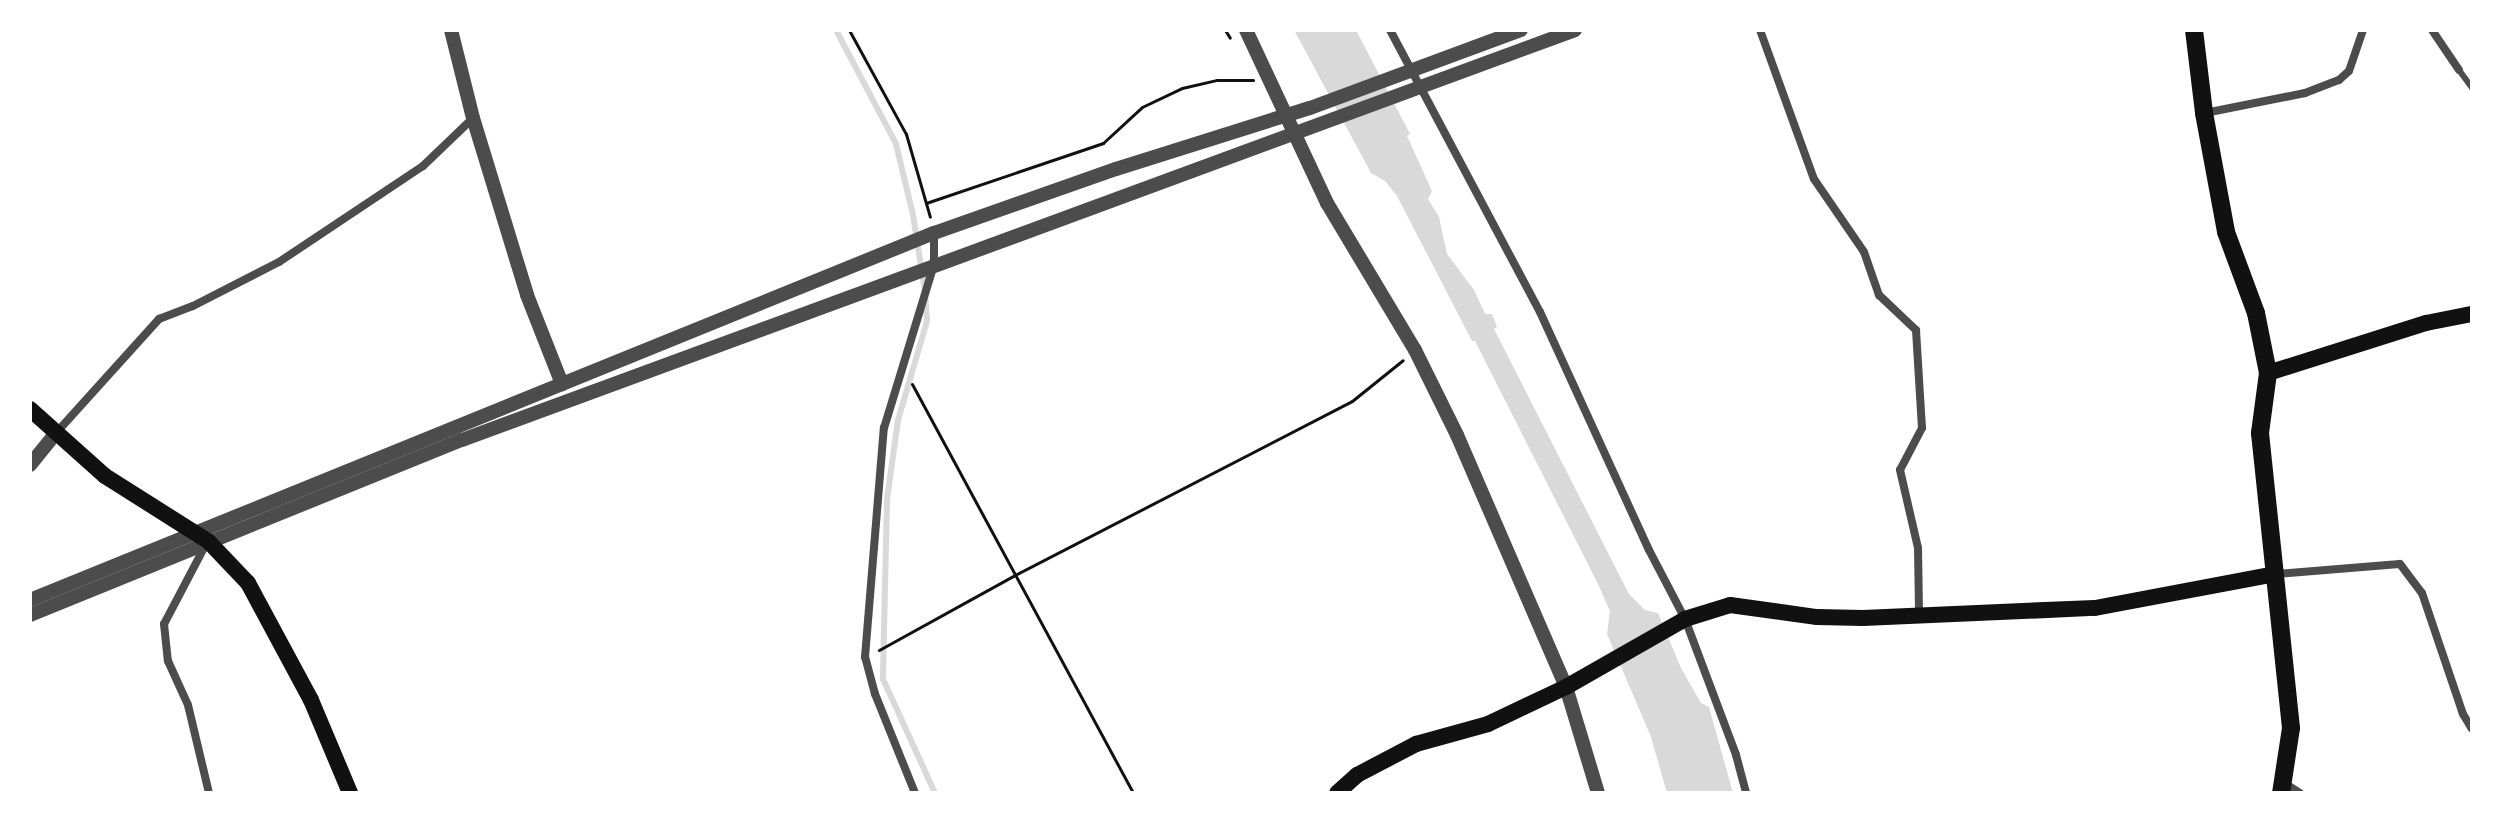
<!DOCTYPE html>
<html>
<head>
<meta charset="utf-8">
<style>
  body { margin:0 }
  #map { position:relative; width:2502px; height:823px; overflow:hidden; background:#fff; font-family:Commissioner,sans-serif }
  div>[style] { position:absolute }
  [style*='--x'] { left:calc(var(--x)*1px); top:calc(var(--y)*1px); width:calc(var(--w)*1px); rotate:calc(var(--a)*1deg) }
  .water>* { inset:0; background:#d9d9d9 }
  .stream>* { height:6px; margin:-3px; padding:0 3px; transform-origin:3px; border-radius:3px; background:#d9d9d9 }
  .path>* { height:3px; margin:-1.5px; padding:0 1.5px; transform-origin:1.5px; border-radius:1.5px; background:#111 }
  .service>* { height:6px; margin:-3px; padding:0 3px; transform-origin:3px; border-radius:3px; background:#4c4c4c }
  .minor>* { height:8px; margin:-4px; padding:0 4px; transform-origin:4px; border-radius:4px; background:#4c4c4c }
  .tertiary>* { height:14px; margin:-7px; padding:0 7px; transform-origin:7px; border-radius:7px; background:#4c4c4c }
  .secondary>* { height:16px; margin:-8px; padding:0 8px; transform-origin:8px; border-radius:8px; background:#111 }
  .primary>* { height:18px; margin:-9px; padding:0 9px; transform-origin:9px; border-radius:9px; background:#111 }
  span { translate:-50% -50%; white-space:nowrap; text-align:center; line-height:1.15; -webkit-text-stroke:6px #fff; paint-order:stroke }
  .frame { position:absolute; inset:0; border:32px solid #fff; pointer-events:none }
</style>
</head>
<body>
<div id="map">
  <div class="water">
    <div style="clip-path:polygon(1294px 30px,1356px 30px,1410px 134px,1407px 136px,1432px 191px,1428px 199px,1439px 217px,1447px 254px,1474px 290px,1485px 314px,1492px 314px,1497px 327px,1494px 329px,1629px 594px,1645px 610px,1658px 613px,1681px 668px,1701px 703px,1709px 707px,1733px 793px,1667px 793px,1651px 737px,1607px 634px,1610px 611px,1597px 582px,1475px 341px,1472px 341px,1397px 196px,1385px 181px,1371px 173px)"></div>
  </div>
  <div class="stream">
    <div style="--x:836;--y:30;--w:129;--a:62.2"></div>
    <div style="--x:896;--y:144;--w:73;--a:76.5"></div>
    <div style="--x:913;--y:215;--w:78;--a:81.1"></div>
    <div style="--x:925;--y:292;--w:29;--a:86"></div>
    <div style="--x:927;--y:321;--w:103;--a:106.3"></div>
    <div style="--x:898;--y:420;--w:80;--a:97.9"></div>
    <div style="--x:887;--y:499;--w:180;--a:91.3"></div>
    <div style="--x:883;--y:679;--w:125;--a:65.5"></div>
  </div>
  <div class="path">
    <div style="--x:849;--y:30;--w:119;--a:61.3"></div>
    <div style="--x:906;--y:134;--w:86;--a:73.9"></div>
    <div style="--x:1225;--y:30;--w:9;--a:58"></div>
    <div style="--x:926;--y:203;--w:187;--a:-18.7"></div>
    <div style="--x:1103;--y:143;--w:53;--a:-42.7"></div>
    <div style="--x:1142;--y:107;--w:44;--a:-25.4"></div>
    <div style="--x:1182;--y:88;--w:36;--a:-13"></div>
    <div style="--x:1217;--y:80;--w:36;--a:0"></div>
    <div style="--x:912;--y:384;--w:465;--a:61.6"></div>
    <div style="--x:879;--y:650;--w:155;--a:-28.9"></div>
    <div style="--x:1015;--y:575;--w:379;--a:-27.3"></div>
    <div style="--x:1352;--y:401;--w:65;--a:-38.8"></div>
  </div>
  <div class="service">
    <div style="--x:2459;--y:70;--w:22;--a:54"></div>
  </div>
  <div class="minor">
    <div style="--x:1390;--y:30;--w:319;--a:62"></div>
    <div style="--x:1540;--y:312;--w:262;--a:65.4"></div>
    <div style="--x:1649;--y:550;--w:78;--a:62.4"></div>
    <div style="--x:1685;--y:619;--w:145;--a:69.4"></div>
    <div style="--x:1736;--y:755;--w:39;--a:75"></div>
    <div style="--x:1760;--y:30;--w:158;--a:70.1"></div>
    <div style="--x:1814;--y:179;--w:88;--a:55.6"></div>
    <div style="--x:1864;--y:252;--w:46;--a:70.8"></div>
    <div style="--x:1879;--y:295;--w:51;--a:43.4"></div>
    <div style="--x:1916;--y:330;--w:98;--a:86.5"></div>
    <div style="--x:1922;--y:428;--w:47;--a:117.6"></div>
    <div style="--x:1900;--y:470;--w:80;--a:77"></div>
    <div style="--x:1918;--y:548;--w:66;--a:89.1"></div>
    <div style="--x:2432;--y:30;--w:48;--a:56"></div>
    <div style="--x:2205;--y:113;--w:102;--a:-11.3"></div>
    <div style="--x:2305;--y:93;--w:36;--a:-21"></div>
    <div style="--x:2339;--y:80;--w:13;--a:-42"></div>
    <div style="--x:2349;--y:71;--w:43;--a:-71.1"></div>
    <div style="--x:56;--y:433;--w:154;--a:-47.9"></div>
    <div style="--x:159;--y:319;--w:36;--a:-21"></div>
    <div style="--x:193;--y:306;--w:97;--a:-27.1"></div>
    <div style="--x:279;--y:262;--w:173;--a:-33.7"></div>
    <div style="--x:423;--y:166;--w:69;--a:-43.8"></div>
    <div style="--x:205;--y:546;--w:88;--a:117.7"></div>
    <div style="--x:164;--y:624;--w:37;--a:84"></div>
    <div style="--x:168;--y:661;--w:48;--a:65.6"></div>
    <div style="--x:188;--y:705;--w:90;--a:76.6"></div>
    <div style="--x:2276;--y:574;--w:124;--a:-4.6"></div>
    <div style="--x:2400;--y:564;--w:36;--a:53"></div>
    <div style="--x:2422;--y:593;--w:128;--a:71.3"></div>
    <div style="--x:2463;--y:714;--w:17;--a:59"></div>
    <div style="--x:2284;--y:783;--w:19;--a:32"></div>
    <div style="--x:915;--y:793;--w:107;--a:-112"></div>
    <div style="--x:875;--y:694;--w:38;--a:-105"></div>
    <div style="--x:865;--y:657;--w:230;--a:-85.3"></div>
    <div style="--x:884;--y:428;--w:171;--a:-73"></div>
    <div style="--x:934;--y:264;--w:31;--a:-90"></div>
  </div>
  <div class="tertiary">
    <div style="--x:451;--y:30;--w:91;--a:76"></div>
    <div style="--x:473;--y:118;--w:185;--a:73"></div>
    <div style="--x:527;--y:295;--w:96;--a:68.5"></div>
    <div style="--x:1246;--y:30;--w:191;--a:64.9"></div>
    <div style="--x:1327;--y:203;--w:171;--a:59.1"></div>
    <div style="--x:1415;--y:350;--w:95;--a:63.7"></div>
    <div style="--x:1457;--y:435;--w:275;--a:66.6"></div>
    <div style="--x:1566;--y:687;--w:111;--a:73.2"></div>
    <div style="--x:30;--y:465;--w:41;--a:-50.9"></div>
    <div style="--x:30;--y:600;--w:976;--a:-22.1"></div>
    <div style="--x:934;--y:233;--w:193;--a:-19.4"></div>
    <div style="--x:1116;--y:169;--w:203;--a:-17.5"></div>
    <div style="--x:1310;--y:108;--w:225;--a:-20.3"></div>
    <div style="--x:30;--y:615;--w:466;--a:-22.1"></div>
    <div style="--x:462;--y:440;--w:1186;--a:-20.22"></div>
  </div>
  <div class="secondary">
    <div style="--x:2268;--y:373;--w:166;--a:-17.6"></div>
    <div style="--x:2426;--y:323;--w:47;--a:-11.1"></div>
    <div style="--x:30;--y:409;--w:101;--a:41.8"></div>
    <div style="--x:105;--y:476;--w:122;--a:32.3"></div>
    <div style="--x:208;--y:541;--w:58;--a:46.4"></div>
    <div style="--x:248;--y:583;--w:133;--a:61.7"></div>
    <div style="--x:311;--y:700;--w:101;--a:67.2"></div>
    <div style="--x:1337;--y:793;--w:27;--a:-42"></div>
    <div style="--x:1357;--y:775;--w:67;--a:-27.7"></div>
    <div style="--x:1416;--y:744;--w:75;--a:-15.5"></div>
    <div style="--x:1488;--y:724;--w:86;--a:-25.4"></div>
    <div style="--x:1566;--y:687;--w:137;--a:-29.7"></div>
    <div style="--x:1685;--y:619;--w:47;--a:-17.3"></div>
    <div style="--x:1730;--y:605;--w:88;--a:7.9"></div>
    <div style="--x:1817;--y:617;--w:46;--a:1.2"></div>
    <div style="--x:1863;--y:618;--w:232;--a:-2.5"></div>
    <div style="--x:2095;--y:608;--w:183;--a:-10.7"></div>
  </div>
  <div class="primary">
    <div style="--x:2194;--y:30;--w:84;--a:83.1"></div>
    <div style="--x:2204;--y:113;--w:121;--a:79.5"></div>
    <div style="--x:2226;--y:232;--w:86;--a:69.7"></div>
    <div style="--x:2256;--y:313;--w:61;--a:78.7"></div>
    <div style="--x:2268;--y:373;--w:61;--a:97.6"></div>
    <div style="--x:2260;--y:433;--w:297;--a:84"></div>
    <div style="--x:2291;--y:728;--w:66;--a:98.7"></div>
  </div>
  <div class="frame"></div>
</div>
</body>
</html>
